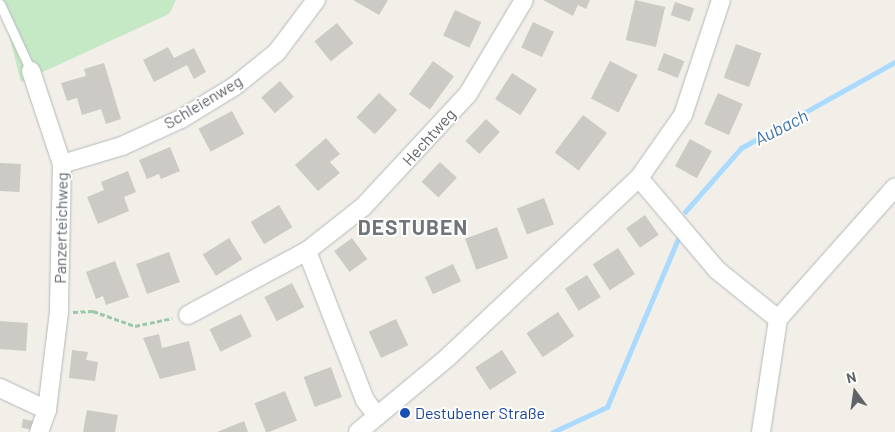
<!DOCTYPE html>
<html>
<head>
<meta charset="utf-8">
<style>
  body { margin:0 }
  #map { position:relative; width:895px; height:432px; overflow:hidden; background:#f1efe8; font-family:Barlow,sans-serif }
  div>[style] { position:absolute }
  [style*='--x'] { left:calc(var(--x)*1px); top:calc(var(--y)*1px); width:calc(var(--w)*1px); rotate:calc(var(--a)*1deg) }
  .green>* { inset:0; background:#c5e8c5 }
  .stream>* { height:4.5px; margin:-2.25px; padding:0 2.25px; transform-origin:2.25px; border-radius:2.25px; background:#aadaff }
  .building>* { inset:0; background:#cccac5; transform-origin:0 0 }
  .path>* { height:2.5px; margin-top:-1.25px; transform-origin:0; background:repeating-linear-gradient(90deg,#9cc7a9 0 5px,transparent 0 7.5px) }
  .roads { filter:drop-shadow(0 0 1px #b5b8bc) drop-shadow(0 0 1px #b5b8bc) }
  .lane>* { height:9px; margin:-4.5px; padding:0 4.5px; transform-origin:4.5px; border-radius:4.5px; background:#fff }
  .street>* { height:18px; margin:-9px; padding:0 9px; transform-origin:9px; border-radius:9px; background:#fff }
  .dots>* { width:14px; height:14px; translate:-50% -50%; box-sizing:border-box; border:2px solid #fff; border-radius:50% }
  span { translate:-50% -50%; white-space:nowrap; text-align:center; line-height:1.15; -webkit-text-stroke:4px #fff; paint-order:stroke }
  .street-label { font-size:16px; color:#5f6368 }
  .transit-label { font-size:16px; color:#164399 }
  .left { translate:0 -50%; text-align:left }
  .water-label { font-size:18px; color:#4174aa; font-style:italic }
  .district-label { font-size:21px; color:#70757a; font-weight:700; letter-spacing:1px }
  .north { position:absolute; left:830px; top:367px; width:50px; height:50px; -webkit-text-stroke:4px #fff; paint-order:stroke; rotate:346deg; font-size:14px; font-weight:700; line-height:20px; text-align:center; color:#5f6368 }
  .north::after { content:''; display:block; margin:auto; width:18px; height:22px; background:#5f6368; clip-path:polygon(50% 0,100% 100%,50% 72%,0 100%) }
</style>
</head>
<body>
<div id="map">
  <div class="green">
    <div style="clip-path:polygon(0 0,176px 0,169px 14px,21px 82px)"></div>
  </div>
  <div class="stream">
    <div style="--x:685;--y:212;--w:85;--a:-48.8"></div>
    <div style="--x:741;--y:148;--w:176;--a:-29.2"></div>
    <div style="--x:553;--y:432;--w:60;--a:-24.8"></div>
    <div style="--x:607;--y:407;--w:182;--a:-67.1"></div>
  </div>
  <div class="building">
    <div style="clip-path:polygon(353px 0,388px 0,379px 15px)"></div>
    <div style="clip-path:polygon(543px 0,590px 0,586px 9px,578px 5px,573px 16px)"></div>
    <div style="left:635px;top:0;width:31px;height:41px;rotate:13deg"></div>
    <div style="left:675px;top:2px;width:20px;height:14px;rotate:18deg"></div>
    <div style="left:455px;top:10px;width:29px;height:28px;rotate:25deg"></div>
    <div style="left:533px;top:22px;width:23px;height:28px;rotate:25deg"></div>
    <div style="left:337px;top:23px;width:26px;height:29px;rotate:51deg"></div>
    <div style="left:736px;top:44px;width:27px;height:36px;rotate:20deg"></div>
    <div style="clip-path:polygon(168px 47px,174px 58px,194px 48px,206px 72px,194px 79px,187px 65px,154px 82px,143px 60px)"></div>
    <div style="left:664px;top:53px;width:22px;height:18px;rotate:22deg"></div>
    <div style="left:433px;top:61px;width:26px;height:41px;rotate:36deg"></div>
    <div style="left:610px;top:61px;width:31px;height:42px;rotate:27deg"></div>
    <div style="clip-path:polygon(104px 63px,121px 119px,106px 124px,101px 109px,82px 115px,77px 98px,67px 101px,61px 83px,86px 76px,84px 69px)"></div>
    <div style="left:512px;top:73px;width:30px;height:31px;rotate:33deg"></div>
    <div style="left:280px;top:81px;width:21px;height:25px;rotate:49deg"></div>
    <div style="left:379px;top:93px;width:25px;height:33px;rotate:43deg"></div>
    <div style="left:718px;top:93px;width:27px;height:34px;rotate:24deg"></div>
    <div style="left:232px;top:111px;width:26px;height:38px;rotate:62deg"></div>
    <div style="left:583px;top:115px;width:30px;height:47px;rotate:37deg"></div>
    <div style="left:486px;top:119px;width:19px;height:30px;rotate:43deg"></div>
    <div style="clip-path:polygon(326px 138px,340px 154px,330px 162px,340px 173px,318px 191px,295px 165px)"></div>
    <div style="left:690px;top:139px;width:25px;height:31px;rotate:29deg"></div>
    <div style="clip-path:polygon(170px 147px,180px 171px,161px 179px,159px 174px,147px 179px,139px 160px)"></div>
    <div style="left:440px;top:162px;width:23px;height:27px;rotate:43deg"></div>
    <div style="left:0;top:163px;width:21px;height:28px;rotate:3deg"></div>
    <div style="clip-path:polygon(128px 171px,136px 192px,124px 197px,129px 211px,98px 224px,87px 197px,104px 190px,101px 182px)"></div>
    <div style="left:544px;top:198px;width:28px;height:29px;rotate:69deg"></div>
    <div style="left:279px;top:205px;width:26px;height:33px;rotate:59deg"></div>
    <div style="left:645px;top:215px;width:24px;height:23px;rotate:55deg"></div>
    <div style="left:497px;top:227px;width:33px;height:34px;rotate:70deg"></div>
    <div style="left:229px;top:238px;width:25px;height:31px;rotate:58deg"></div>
    <div style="left:352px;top:238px;width:26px;height:22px;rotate:54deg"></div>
    <div style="left:618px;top:248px;width:31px;height:30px;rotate:57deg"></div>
    <div style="left:169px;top:252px;width:32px;height:35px;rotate:70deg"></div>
    <div style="clip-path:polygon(115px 261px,129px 297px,106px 305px,103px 296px,96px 299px,86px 272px)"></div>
    <div style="left:453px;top:264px;width:19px;height:31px;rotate:65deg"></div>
    <div style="left:587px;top:275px;width:26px;height:26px;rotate:58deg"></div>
    <div style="left:292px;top:283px;width:27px;height:31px;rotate:63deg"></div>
    <div style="left:558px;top:312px;width:29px;height:38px;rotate:56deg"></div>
    <div style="left:241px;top:314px;width:25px;height:35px;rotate:64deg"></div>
    <div style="left:396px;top:319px;width:29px;height:30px;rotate:65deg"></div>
    <div style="left:0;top:321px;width:28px;height:28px;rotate:4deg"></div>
    <div style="clip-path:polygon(159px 334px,162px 348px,189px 341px,196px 370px,160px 379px,143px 338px)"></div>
    <div style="clip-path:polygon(72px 350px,88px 352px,86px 360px,98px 362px,95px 381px,69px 378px)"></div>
    <div style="left:502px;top:350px;width:27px;height:32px;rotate:57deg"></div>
    <div style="left:331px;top:367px;width:32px;height:29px;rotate:70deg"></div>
    <div style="left:285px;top:391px;width:32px;height:33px;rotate:68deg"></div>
    <div style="clip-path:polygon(87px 410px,118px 415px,115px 432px,83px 432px)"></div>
    <div style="left:23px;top:419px;width:11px;height:9px;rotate:10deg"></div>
    <div style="clip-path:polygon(244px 421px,248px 432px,217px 432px)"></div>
  </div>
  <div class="path">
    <div style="--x:73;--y:312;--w:20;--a:-3"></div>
    <div style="--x:93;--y:311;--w:45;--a:19.7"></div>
    <div style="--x:135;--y:326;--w:38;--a:-12"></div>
  </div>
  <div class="roads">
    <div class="lane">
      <div style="--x:0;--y:4;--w:74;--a:65.2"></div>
    </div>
    <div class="street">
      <div style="--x:31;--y:71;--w:98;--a:71.6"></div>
      <div style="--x:62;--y:164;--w:148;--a:91.2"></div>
      <div style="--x:59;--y:312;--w:99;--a:97"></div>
      <div style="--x:47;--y:410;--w:23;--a:110"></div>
      <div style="--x:62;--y:164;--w:63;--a:-16.7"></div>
      <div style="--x:122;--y:146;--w:65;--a:-24.6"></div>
      <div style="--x:181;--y:119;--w:63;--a:-31.4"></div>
      <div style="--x:235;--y:86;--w:54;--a:-39"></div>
      <div style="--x:277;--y:52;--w:65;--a:-53.1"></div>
      <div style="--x:639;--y:178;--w:121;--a:49.7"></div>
      <div style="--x:717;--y:270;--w:78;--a:38.8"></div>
      <div style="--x:188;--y:315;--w:135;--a:-28.3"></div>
      <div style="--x:0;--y:388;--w:52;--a:25.1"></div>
      <div style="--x:377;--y:416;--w:20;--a:-127"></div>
      <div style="--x:365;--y:400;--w:160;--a:-111.3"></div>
      <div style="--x:307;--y:251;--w:71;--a:-38.2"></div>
      <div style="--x:363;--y:207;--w:154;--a:-47.1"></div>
      <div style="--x:468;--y:94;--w:109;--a:-59.2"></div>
      <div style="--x:358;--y:432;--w:116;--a:-39.7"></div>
      <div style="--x:447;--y:358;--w:263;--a:-43.2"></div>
      <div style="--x:639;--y:178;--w:77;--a:-55.1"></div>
      <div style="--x:683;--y:115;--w:121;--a:-71.7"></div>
      <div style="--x:761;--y:432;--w:114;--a:-81.4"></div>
      <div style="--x:778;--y:319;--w:176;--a:-48.4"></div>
    </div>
  </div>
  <div class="dots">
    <div style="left:405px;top:413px;background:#1a4fb4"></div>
  </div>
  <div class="street-label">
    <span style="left:203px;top:102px;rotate:-31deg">Schleienweg</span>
    <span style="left:429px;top:137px;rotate:-48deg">Hechtweg</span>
    <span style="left:61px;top:228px;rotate:-89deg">Panzerteichweg</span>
  </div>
  <div class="transit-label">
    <span class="left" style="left:415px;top:413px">Destubener Straße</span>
  </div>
  <div class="water-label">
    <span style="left:781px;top:127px;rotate:-27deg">Aubach</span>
  </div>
  <div class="district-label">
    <span style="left:413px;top:227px">DESTUBEN</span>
  </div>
  <div class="north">N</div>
</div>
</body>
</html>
